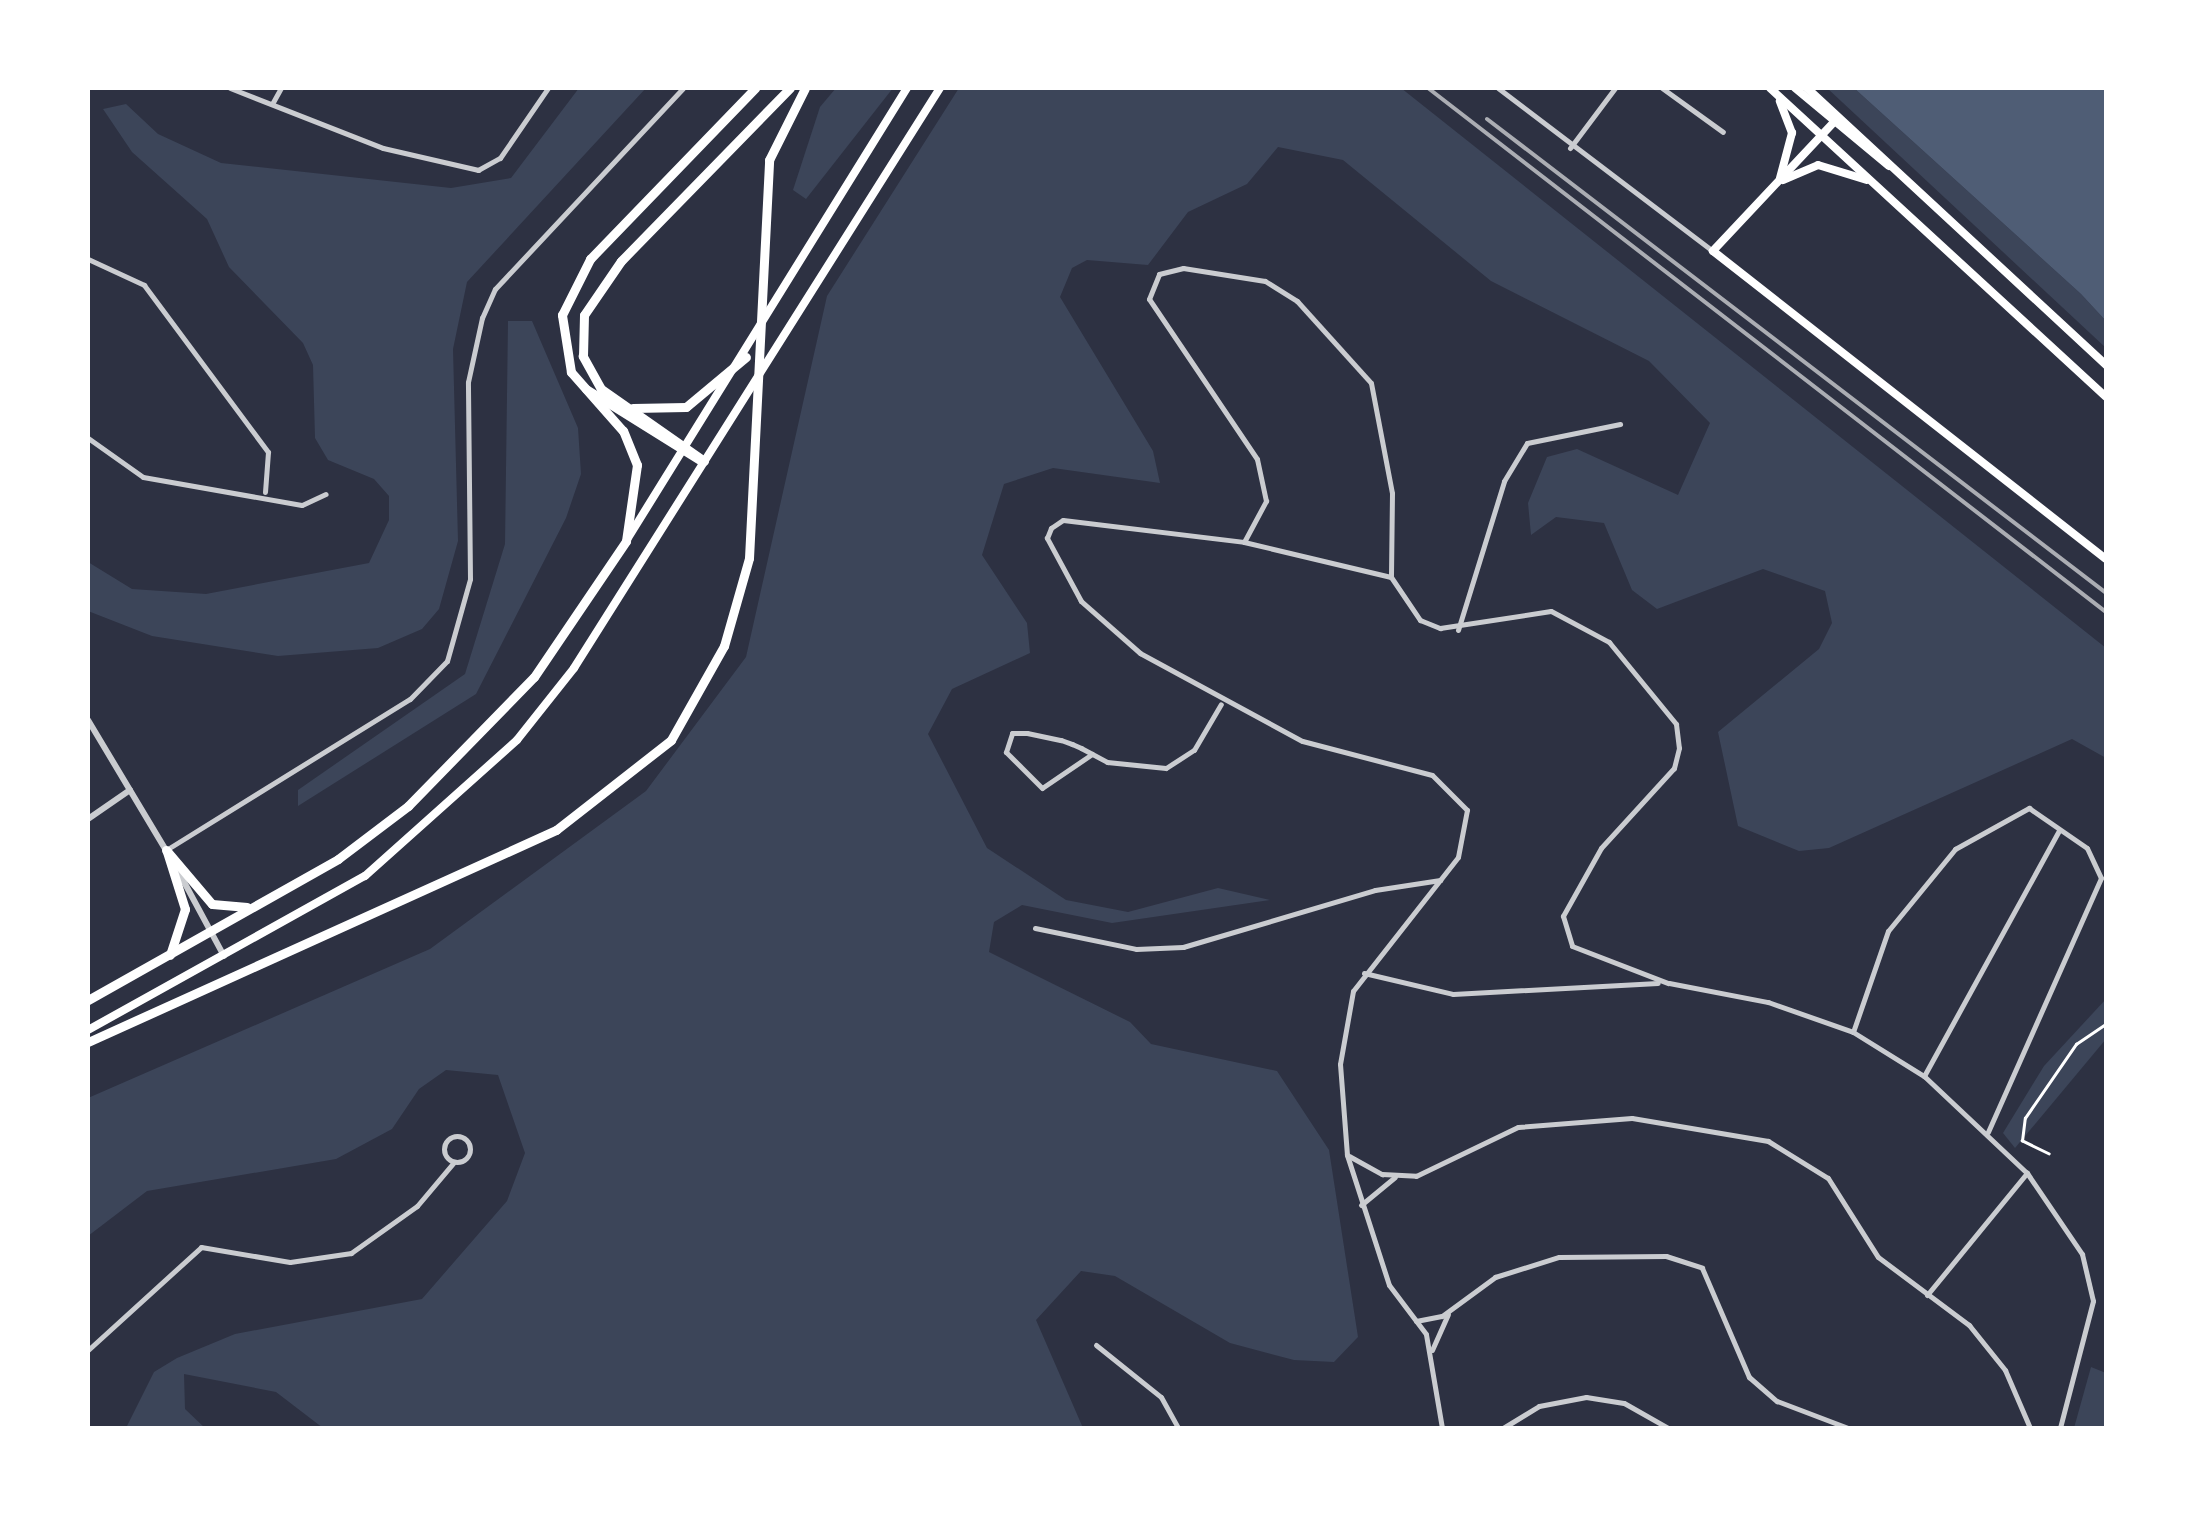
<!DOCTYPE html>
<html>
<head>
<meta charset="utf-8">
<style>
  body { margin:0 }
  #map { position:relative; width:2194px; height:1516px; overflow:hidden; background:#2d3142; font-family:Commissioner,sans-serif }
  div>[style] { position:absolute }
  [style*='--x'] { left:calc(var(--x)*1px); top:calc(var(--y)*1px); width:calc(var(--w)*1px); rotate:calc(var(--a)*1deg) }
  .green>* { inset:0; background:#3c4559 }
  .water>* { inset:0; background:#4f5d75 }
  .path>* { height:2.5px; margin:-1.25px; padding:0 1.25px; transform-origin:1.25px; border-radius:1.25px; background:#fff }
  .minor>* { height:5px; margin:-2.5px; padding:0 2.5px; transform-origin:2.5px; border-radius:2.5px; background:#caccd0 }
  .minor>.ring { margin:-2.5px; padding:0; box-sizing:content-box; background:none; border:5px solid #caccd0; border-radius:50% }
  .tertiary>* { height:6px; margin:-3px; padding:0 3px; transform-origin:3px; border-radius:3px; background:#caccd0 }
  .primary>* { height:8px; margin:-4px; padding:0 4px; transform-origin:4px; border-radius:4px; background:#fff }
  .trunk>* { height:9px; margin:-4.5px; padding:0 4.5px; transform-origin:4.5px; border-radius:4.5px; background:#fff }
  .motorway>* { height:9px; margin:-4.5px; padding:0 4.5px; transform-origin:4.5px; border-radius:4.5px; background:#fff }
  .rail>* { height:4px; margin:-2px; padding:0 2px; transform-origin:2px; border-radius:2px; background:#abadb3 }
  span { translate:-50% -50%; white-space:nowrap; text-align:center; line-height:1.15; -webkit-text-stroke:9px #fff; paint-order:stroke }
  .frame { position:absolute; inset:0; border:90px solid #fff; pointer-events:none }
</style>
</head>
<body>
<div id="map">
  <div class="green">
    <div style="clip-path:polygon(579px 88px,646px 88px,467px 282px,453px 349px,458px 541px,439px 609px,422px 629px,378px 648px,278px 656px,152px 636px,88px 611px,88px 562px,132px 589px,206px 594px,369px 563px,389px 520px,389px 496px,374px 479px,328px 460px,315px 438px,313px 365px,303px 343px,229px 267px,207px 219px,132px 152px,103px 109px,126px 104px,158px 134px,221px 163px,451px 188px,511px 178px)"></div>
    <div style="clip-path:polygon(836px 88px,893px 88px,806px 199px,793px 190px,820px 107px)"></div>
    <div style="clip-path:polygon(959px 88px,1401px 88px,2106px 648px,2106px 758px,2072px 739px,1829px 848px,1799px 851px,1738px 826px,1718px 732px,1819px 649px,1832px 623px,1825px 591px,1763px 569px,1657px 609px,1632px 590px,1604px 523px,1556px 517px,1531px 535px,1528px 503px,1547px 457px,1577px 449px,1678px 495px,1710px 423px,1649px 361px,1491px 281px,1343px 160px,1278px 147px,1247px 184px,1188px 212px,1148px 265px,1087px 260px,1072px 268px,1060px 297px,1153px 451px,1160px 483px,1053px 468px,1004px 484px,982px 555px,1027px 623px,1030px 653px,952px 689px,928px 734px,987px 848px,1066px 900px,1128px 912px,1218px 888px,1270px 900px,1112px 923px,1022px 905px,994px 922px,989px 952px,1130px 1022px,1151px 1044px,1277px 1071px,1329px 1150px,1358px 1337px,1334px 1362px,1294px 1360px,1230px 1343px,1115px 1276px,1081px 1271px,1036px 1320px,1083px 1428px,323px 1428px,276px 1392px,184px 1374px,185px 1409px,205px 1428px,126px 1428px,154px 1372px,177px 1358px,235px 1334px,422px 1299px,507px 1201px,525px 1153px,498px 1075px,446px 1070px,419px 1089px,392px 1129px,336px 1159px,147px 1191px,88px 1236px,88px 1098px,430px 949px,646px 791px,746px 657px,827px 296px)"></div>
    <div style="clip-path:polygon(1827px 88px,1854px 88px,2081px 294px,2106px 321px,2106px 348px)"></div>
    <div style="clip-path:polygon(508px 321px,532px 321px,578px 428px,581px 474px,566px 518px,476px 694px,298px 806px,298px 790px,465px 674px,505px 544px)"></div>
    <div style="clip-path:polygon(2106px 999px,2106px 1039px,2015px 1148px,2003px 1133px,2044px 1066px)"></div>
    <div style="clip-path:polygon(2091px 1367px,2106px 1373px,2106px 1428px,2074px 1428px)"></div>
  </div>
  <div class="water">
    <div style="clip-path:polygon(1854px 88px,2106px 88px,2106px 321px,2081px 294px)"></div>
  </div>
  <div class="path">
    <div style="--x:2049;--y:1154;--w:30;--a:-154"></div>
    <div style="--x:2022;--y:1141;--w:23;--a:-83"></div>
    <div style="--x:2025;--y:1118;--w:90;--a:-55.4"></div>
    <div style="--x:2076;--y:1044;--w:36;--a:-34"></div>
  </div>
  <div class="minor">
    <div style="--x:230;--y:88;--w:164;--a:21.4"></div>
    <div style="--x:383;--y:148;--w:98;--a:13"></div>
    <div style="--x:478;--y:170;--w:25;--a:-29"></div>
    <div style="--x:500;--y:158;--w:85;--a:-55.6"></div>
    <div style="--x:1498;--y:88;--w:270;--a:37.2"></div>
    <div style="--x:1662;--y:88;--w:75;--a:35.8"></div>
    <div style="--x:272;--y:104;--w:18;--a:-61"></div>
    <div style="--x:1570;--y:148;--w:75;--a:-53.1"></div>
    <div style="--x:88;--y:259;--w:62;--a:24.9"></div>
    <div style="--x:144;--y:285;--w:208;--a:53.4"></div>
    <div style="--x:268;--y:452;--w:40;--a:94.3"></div>
    <div style="--x:88;--y:438;--w:67;--a:35.3"></div>
    <div style="--x:143;--y:477;--w:161;--a:10"></div>
    <div style="--x:302;--y:505;--w:26;--a:-25"></div>
    <div style="--x:1244;--y:542;--w:47;--a:-61.8"></div>
    <div style="--x:1266;--y:501;--w:43;--a:-102.1"></div>
    <div style="--x:1257;--y:459;--w:193;--a:-124"></div>
    <div style="--x:1149;--y:299;--w:27;--a:-68"></div>
    <div style="--x:1159;--y:274;--w:25;--a:-14"></div>
    <div style="--x:1183;--y:268;--w:83;--a:9"></div>
    <div style="--x:1265;--y:281;--w:38;--a:32"></div>
    <div style="--x:1297;--y:301;--w:110;--a:47.9"></div>
    <div style="--x:1371;--y:383;--w:112;--a:79.2"></div>
    <div style="--x:1392;--y:493;--w:84;--a:90.7"></div>
    <div style="--x:1458;--y:630;--w:156;--a:-72.8"></div>
    <div style="--x:1504;--y:481;--w:44;--a:-58.8"></div>
    <div style="--x:1527;--y:443;--w:95;--a:-11.5"></div>
    <div style="--x:1092;--y:754;--w:60;--a:145.8"></div>
    <div style="--x:1042;--y:788;--w:51;--a:-135"></div>
    <div style="--x:1006;--y:752;--w:20;--a:-72"></div>
    <div style="--x:1012;--y:733;--w:15;--a:0"></div>
    <div style="--x:1027;--y:733;--w:35;--a:12"></div>
    <div style="--x:1061;--y:740;--w:12;--a:20"></div>
    <div style="--x:1072;--y:744;--w:10;--a:24"></div>
    <div style="--x:1081;--y:748;--w:30;--a:28"></div>
    <div style="--x:1107;--y:762;--w:59;--a:5.8"></div>
    <div style="--x:1166;--y:768;--w:33;--a:-33"></div>
    <div style="--x:1194;--y:750;--w:53;--a:-59.6"></div>
    <div style="--x:166;--y:850;--w:287;--a:-31.8"></div>
    <div style="--x:410;--y:699;--w:53;--a:-45.8"></div>
    <div style="--x:447;--y:661;--w:85;--a:-74.3"></div>
    <div style="--x:470;--y:579;--w:197;--a:-90.6"></div>
    <div style="--x:468;--y:382;--w:66;--a:-77.7"></div>
    <div style="--x:482;--y:318;--w:32;--a:-66"></div>
    <div style="--x:495;--y:289;--w:275;--a:-46.9"></div>
    <div style="--x:1035;--y:928;--w:103;--a:11.7"></div>
    <div style="--x:1136;--y:949;--w:47;--a:-2.4"></div>
    <div style="--x:1183;--y:947;--w:200;--a:-16.5"></div>
    <div style="--x:1375;--y:890;--w:66;--a:-8.7"></div>
    <div style="--x:1364;--y:973;--w:91;--a:13.3"></div>
    <div style="--x:1453;--y:994;--w:205;--a:-3.1"></div>
    <div style="--x:1669;--y:983;--w:101;--a:10.9"></div>
    <div style="--x:1768;--y:1002;--w:90;--a:19.4"></div>
    <div style="--x:1853;--y:1032;--w:84;--a:31.8"></div>
    <div style="--x:1924;--y:1076;--w:141;--a:43.3"></div>
    <div style="--x:2027;--y:1173;--w:98;--a:55.8"></div>
    <div style="--x:2082;--y:1254;--w:48;--a:76.8"></div>
    <div style="--x:2093;--y:1301;--w:131;--a:104.6"></div>
    <div style="--x:1853;--y:1032;--w:107;--a:-70.9"></div>
    <div style="--x:1888;--y:931;--w:106;--a:-50.7"></div>
    <div style="--x:1955;--y:849;--w:85;--a:-29"></div>
    <div style="--x:2029;--y:808;--w:70;--a:34.6"></div>
    <div style="--x:2087;--y:848;--w:33;--a:65"></div>
    <div style="--x:2101;--y:878;--w:278;--a:114"></div>
    <div style="--x:1924;--y:1076;--w:281;--a:-61.2"></div>
    <div class="ring" style="left:444px;top:1136px;width:21px;height:21px"></div>
    <div style="--x:1349;--y:1156;--w:38;--a:29"></div>
    <div style="--x:1382;--y:1174;--w:34;--a:3"></div>
    <div style="--x:1416;--y:1176;--w:113;--a:-25.7"></div>
    <div style="--x:1518;--y:1127;--w:114;--a:-4.5"></div>
    <div style="--x:1632;--y:1118;--w:138;--a:9.6"></div>
    <div style="--x:1768;--y:1141;--w:70;--a:31.7"></div>
    <div style="--x:1828;--y:1178;--w:93;--a:57.7"></div>
    <div style="--x:1878;--y:1257;--w:114;--a:36.8"></div>
    <div style="--x:1969;--y:1325;--w:58;--a:51.3"></div>
    <div style="--x:2005;--y:1370;--w:63;--a:66.7"></div>
    <div style="--x:1361;--y:1205;--w:44;--a:-39.5"></div>
    <div style="--x:1927;--y:1295;--w:158;--a:-50.7"></div>
    <div style="--x:1416;--y:1321;--w:26;--a:-11"></div>
    <div style="--x:1442;--y:1316;--w:66;--a:-36.3"></div>
    <div style="--x:1495;--y:1277;--w:67;--a:-17.4"></div>
    <div style="--x:1559;--y:1257;--w:107;--a:-0.5"></div>
    <div style="--x:1666;--y:1256;--w:38;--a:18"></div>
    <div style="--x:1702;--y:1268;--w:119;--a:66.7"></div>
    <div style="--x:1749;--y:1377;--w:37;--a:41"></div>
    <div style="--x:1777;--y:1401;--w:76;--a:20.8"></div>
    <div style="--x:1096;--y:1345;--w:83;--a:38.7"></div>
    <div style="--x:1161;--y:1397;--w:35;--a:61"></div>
    <div style="--x:88;--y:1350;--w:153;--a:-42.3"></div>
    <div style="--x:201;--y:1247;--w:90;--a:9.6"></div>
    <div style="--x:290;--y:1262;--w:62;--a:-8.4"></div>
    <div style="--x:351;--y:1253;--w:81;--a:-35.5"></div>
    <div style="--x:417;--y:1206;--w:57;--a:-49.9"></div>
    <div style="--x:1432;--y:1350;--w:39;--a:-66"></div>
    <div style="--x:1442;--y:1428;--w:95;--a:-99.7"></div>
    <div style="--x:1426;--y:1334;--w:61;--a:-127.1"></div>
    <div style="--x:1389;--y:1285;--w:137;--a:-107.9"></div>
    <div style="--x:1347;--y:1155;--w:91;--a:-94.4"></div>
    <div style="--x:1340;--y:1064;--w:74;--a:-79.9"></div>
    <div style="--x:1353;--y:991;--w:170;--a:-51.9"></div>
    <div style="--x:1458;--y:857;--w:48;--a:-79.2"></div>
    <div style="--x:1467;--y:810;--w:49;--a:-135"></div>
    <div style="--x:1432;--y:775;--w:134;--a:-165.3"></div>
    <div style="--x:1302;--y:741;--w:184;--a:-151.5"></div>
    <div style="--x:1140;--y:653;--w:79;--a:-138.6"></div>
    <div style="--x:1081;--y:601;--w:72;--a:-118.4"></div>
    <div style="--x:1047;--y:538;--w:11;--a:-68"></div>
    <div style="--x:1051;--y:528;--w:14;--a:-34"></div>
    <div style="--x:1063;--y:520;--w:182;--a:6.9"></div>
    <div style="--x:1244;--y:542;--w:151;--a:13.4"></div>
    <div style="--x:1391;--y:577;--w:52;--a:56"></div>
    <div style="--x:1420;--y:620;--w:22;--a:22"></div>
    <div style="--x:1440;--y:628;--w:112;--a:-8.7"></div>
    <div style="--x:1551;--y:611;--w:66;--a:28.1"></div>
    <div style="--x:1609;--y:642;--w:106;--a:50.7"></div>
    <div style="--x:1676;--y:724;--w:24;--a:83"></div>
    <div style="--x:1679;--y:748;--w:21;--a:104"></div>
    <div style="--x:1674;--y:768;--w:108;--a:132.4"></div>
    <div style="--x:1601;--y:848;--w:78;--a:119.2"></div>
    <div style="--x:1563;--y:916;--w:31;--a:73"></div>
    <div style="--x:1572;--y:946;--w:103;--a:21.1"></div>
    <div style="--x:1503;--y:1428;--w:42;--a:-31.4"></div>
    <div style="--x:1539;--y:1406;--w:48;--a:-10.8"></div>
    <div style="--x:1586;--y:1397;--w:38;--a:9"></div>
    <div style="--x:1624;--y:1403;--w:51;--a:29.6"></div>
  </div>
  <div class="tertiary">
    <div style="--x:88;--y:720;--w:154;--a:59.1"></div>
    <div style="--x:88;--y:819;--w:51;--a:-34.6"></div>
    <div style="--x:176;--y:867;--w:101;--a:61.7"></div>
  </div>
  <div class="primary">
    <div style="--x:1770;--y:88;--w:456;--a:42.6"></div>
    <div style="--x:1795;--y:88;--w:122;--a:39.7"></div>
    <div style="--x:1807;--y:88;--w:408;--a:42.8"></div>
    <div style="--x:1834;--y:122;--w:177;--a:133.2"></div>
    <div style="--x:1713;--y:251;--w:499;--a:38.1"></div>
    <div style="--x:1780;--y:178;--w:47;--a:-75.1"></div>
    <div style="--x:1792;--y:133;--w:34;--a:-111"></div>
    <div style="--x:1783;--y:180;--w:38;--a:-23"></div>
    <div style="--x:1818;--y:165;--w:51;--a:17"></div>
    <div style="--x:628;--y:538;--w:529;--a:-58.2"></div>
    <div style="--x:88;--y:1030;--w:317;--a:-29.1"></div>
    <div style="--x:365;--y:876;--w:204;--a:-41.8"></div>
    <div style="--x:517;--y:740;--w:92;--a:-51.6"></div>
    <div style="--x:574;--y:668;--w:686;--a:-57.75"></div>
  </div>
  <div class="trunk">
    <div style="--x:166;--y:850;--w:71;--a:49.6"></div>
    <div style="--x:212;--y:904;--w:35;--a:5"></div>
    <div style="--x:167;--y:852;--w:60;--a:72.5"></div>
    <div style="--x:185;--y:909;--w:48;--a:108.1"></div>
    <div style="--x:88;--y:1000;--w:287;--a:-29.4"></div>
    <div style="--x:338;--y:859;--w:88;--a:-37.1"></div>
    <div style="--x:408;--y:806;--w:180;--a:-45.7"></div>
    <div style="--x:534;--y:677;--w:164;--a:-55.9"></div>
  </div>
  <div class="motorway">
    <div style="--x:586;--y:389;--w:134;--a:31.9"></div>
    <div style="--x:633;--y:408;--w:53;--a:-1.1"></div>
    <div style="--x:686;--y:407;--w:78;--a:-39.8"></div>
    <div style="--x:704;--y:461;--w:126;--a:-145"></div>
    <div style="--x:601;--y:389;--w:38;--a:-119"></div>
    <div style="--x:583;--y:356;--w:41;--a:-88.6"></div>
    <div style="--x:584;--y:315;--w:65;--a:-55.6"></div>
    <div style="--x:621;--y:261;--w:242;--a:-45.7"></div>
    <div style="--x:626;--y:541;--w:77;--a:-81.8"></div>
    <div style="--x:637;--y:465;--w:37;--a:-112"></div>
    <div style="--x:623;--y:431;--w:79;--a:-131.4"></div>
    <div style="--x:571;--y:372;--w:58;--a:-99"></div>
    <div style="--x:562;--y:315;--w:63;--a:-63.4"></div>
    <div style="--x:590;--y:259;--w:238;--a:-46"></div>
    <div style="--x:88;--y:1042;--w:514;--a:-24.37"></div>
    <div style="--x:556;--y:830;--w:146;--a:-38"></div>
    <div style="--x:671;--y:740;--w:108;--a:-60.6"></div>
    <div style="--x:724;--y:646;--w:91;--a:-74.1"></div>
    <div style="--x:749;--y:558;--w:399;--a:-87.1"></div>
    <div style="--x:769;--y:160;--w:80;--a:-63.4"></div>
  </div>
  <div class="rail">
    <div style="--x:1428;--y:88;--w:857;--a:37.7"></div>
    <div style="--x:1487;--y:119;--w:780;--a:37.44"></div>
  </div>
  <div class="frame"></div>
</div>
</body>
</html>
